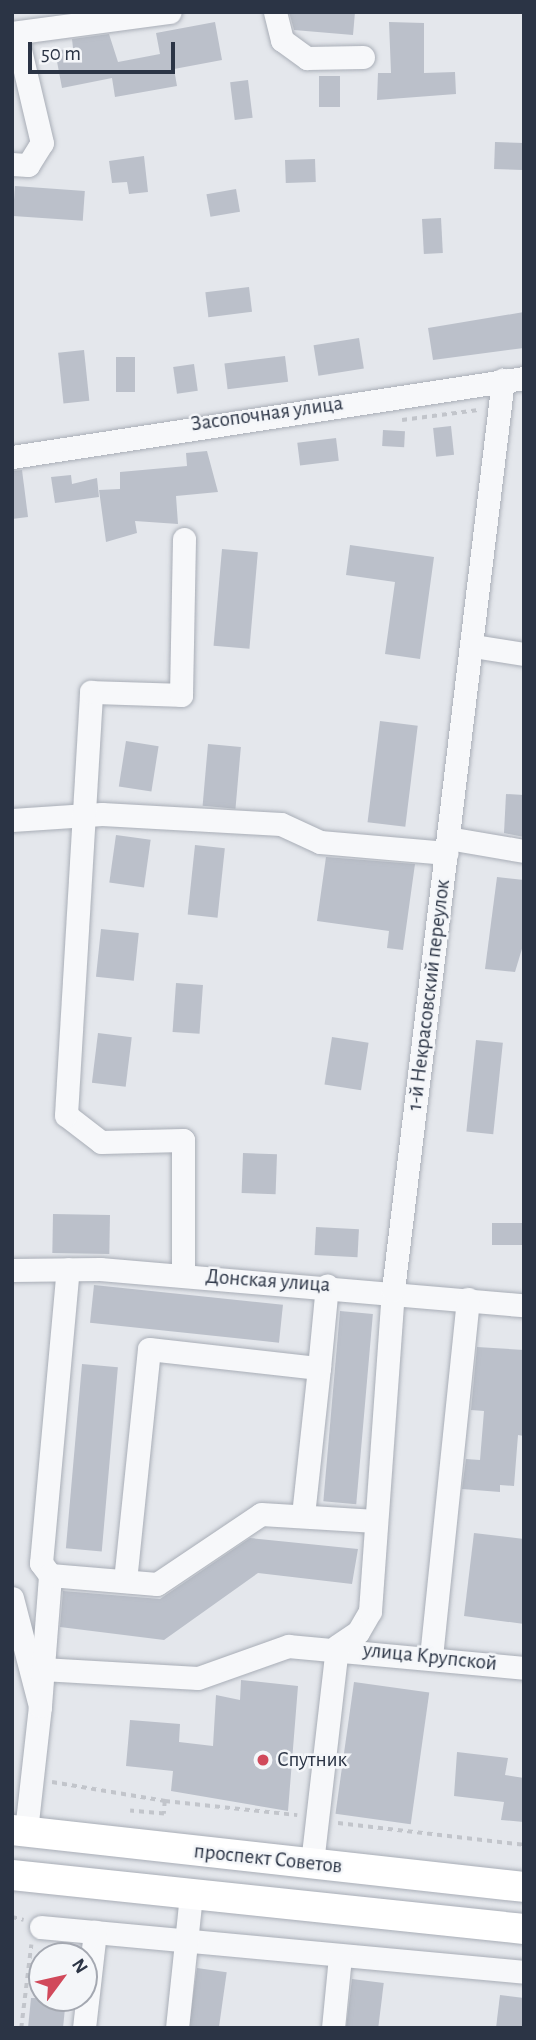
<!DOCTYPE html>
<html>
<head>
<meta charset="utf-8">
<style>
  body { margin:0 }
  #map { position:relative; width:536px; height:2040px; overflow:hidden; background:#e4e7ec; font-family:"Alegreya Sans",sans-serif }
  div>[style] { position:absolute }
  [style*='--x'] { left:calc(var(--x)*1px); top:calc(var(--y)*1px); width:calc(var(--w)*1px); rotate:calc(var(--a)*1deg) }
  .building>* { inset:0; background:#bbc0ca; transform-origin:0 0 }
  .path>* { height:3.5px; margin-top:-1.75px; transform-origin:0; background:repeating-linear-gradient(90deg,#c2c5cb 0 5px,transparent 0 10px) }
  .roads { filter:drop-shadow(0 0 2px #a9aeb7) drop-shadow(0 0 2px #a9aeb7) }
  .minor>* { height:23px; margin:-11.5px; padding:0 11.5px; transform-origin:11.5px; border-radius:11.5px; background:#f7f8fa }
  .major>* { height:30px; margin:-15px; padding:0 15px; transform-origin:15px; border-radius:15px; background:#fff }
  .dots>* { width:19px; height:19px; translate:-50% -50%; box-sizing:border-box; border:4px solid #f4f6f9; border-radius:50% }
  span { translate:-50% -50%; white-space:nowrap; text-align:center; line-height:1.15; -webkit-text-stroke:5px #f4f6f9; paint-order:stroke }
  .street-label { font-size:21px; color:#2b3445 }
  .poi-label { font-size:21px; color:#2b3445 }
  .left { translate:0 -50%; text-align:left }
  .frame { position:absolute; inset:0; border:14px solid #2b3445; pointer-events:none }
  .north { position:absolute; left:28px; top:1942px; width:70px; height:70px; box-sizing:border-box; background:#f4f6f9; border:2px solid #a4a8b1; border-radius:50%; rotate:57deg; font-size:19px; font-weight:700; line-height:28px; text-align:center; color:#2b3445 }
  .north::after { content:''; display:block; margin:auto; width:24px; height:32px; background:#d1495b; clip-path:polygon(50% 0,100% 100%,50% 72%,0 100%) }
  .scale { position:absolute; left:28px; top:42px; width:147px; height:32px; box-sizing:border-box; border:4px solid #2b3445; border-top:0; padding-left:9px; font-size:21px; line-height:24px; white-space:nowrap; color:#2b3445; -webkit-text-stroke:5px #f4f6f9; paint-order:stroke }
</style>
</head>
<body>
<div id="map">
  <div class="building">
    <div style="clip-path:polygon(289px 12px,355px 12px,353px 35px,294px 30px)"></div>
    <div style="clip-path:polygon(215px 22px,222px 60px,174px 69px,177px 86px,115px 97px,112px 78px,62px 88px,55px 51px,73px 48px,72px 39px,109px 34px,118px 62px,160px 54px,156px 33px)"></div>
    <div style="clip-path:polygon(389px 22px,424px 23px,424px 73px,455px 72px,456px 94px,377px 100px,378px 73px,391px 73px)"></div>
    <div style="left:319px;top:76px;width:21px;height:31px"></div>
    <div style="left:248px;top:80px;width:38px;height:18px;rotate:83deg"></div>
    <div style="left:495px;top:142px;width:29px;height:27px;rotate:2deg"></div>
    <div style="clip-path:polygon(144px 156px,148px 192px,129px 194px,127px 182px,112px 183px,109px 161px)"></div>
    <div style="left:315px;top:159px;width:23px;height:30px;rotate:88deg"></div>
    <div style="left:15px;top:186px;width:70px;height:30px;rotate:4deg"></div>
    <div style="left:236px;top:189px;width:23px;height:30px;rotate:80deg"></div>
    <div style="left:441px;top:218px;width:35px;height:19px;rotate:87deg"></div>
    <div style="left:249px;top:287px;width:25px;height:44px;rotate:83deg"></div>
    <div style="clip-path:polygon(524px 312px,524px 348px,433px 360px,428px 328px)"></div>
    <div style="left:359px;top:338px;width:31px;height:46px;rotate:81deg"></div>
    <div style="left:84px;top:350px;width:51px;height:26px;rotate:84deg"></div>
    <div style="left:285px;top:356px;width:26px;height:61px;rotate:83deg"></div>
    <div style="left:116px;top:357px;width:19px;height:35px"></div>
    <div style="left:194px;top:364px;width:27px;height:21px;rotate:82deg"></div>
    <div style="left:451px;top:426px;width:29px;height:18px;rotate:84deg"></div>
    <div style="left:383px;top:430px;width:22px;height:16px;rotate:3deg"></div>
    <div style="left:336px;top:438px;width:23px;height:39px;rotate:83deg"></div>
    <div style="clip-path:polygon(207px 451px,218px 492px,176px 496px,178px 524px,135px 521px,137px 533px,106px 542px,99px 490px,120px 489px,120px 472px,187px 466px,186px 453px)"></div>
    <div style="clip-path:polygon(22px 470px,28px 517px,12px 519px,12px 471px)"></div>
    <div style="clip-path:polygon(71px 475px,72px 484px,97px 478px,99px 497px,55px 503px,51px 477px)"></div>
    <div style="clip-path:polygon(350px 545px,434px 557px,420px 659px,385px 654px,395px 582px,346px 575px)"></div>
    <div style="left:222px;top:549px;width:36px;height:97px;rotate:5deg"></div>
    <div style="left:380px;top:721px;width:38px;height:102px;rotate:7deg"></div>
    <div style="left:126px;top:741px;width:33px;height:46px;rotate:9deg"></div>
    <div style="left:208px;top:744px;width:33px;height:62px;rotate:5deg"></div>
    <div style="clip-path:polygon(506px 794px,524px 795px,524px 837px,504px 833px)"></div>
    <div style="left:116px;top:835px;width:35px;height:48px;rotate:8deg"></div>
    <div style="left:195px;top:845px;width:30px;height:70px;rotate:6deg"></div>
    <div style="clip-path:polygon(326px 857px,415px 864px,403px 950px,387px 948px,389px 931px,317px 921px)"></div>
    <div style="clip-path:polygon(497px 877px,524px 880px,524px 942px,515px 972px,485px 969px)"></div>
    <div style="left:101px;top:929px;width:38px;height:48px;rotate:6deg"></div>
    <div style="left:176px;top:983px;width:27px;height:49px;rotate:4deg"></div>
    <div style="left:98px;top:1033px;width:34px;height:50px;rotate:7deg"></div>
    <div style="left:332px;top:1037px;width:37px;height:48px;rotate:9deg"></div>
    <div style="left:476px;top:1040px;width:27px;height:92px;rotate:6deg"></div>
    <div style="left:243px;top:1153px;width:34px;height:40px;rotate:2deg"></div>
    <div style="left:53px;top:1214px;width:57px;height:39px;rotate:1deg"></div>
    <div style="left:524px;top:1223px;width:22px;height:32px;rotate:90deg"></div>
    <div style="left:316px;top:1227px;width:43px;height:28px;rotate:3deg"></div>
    <div style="left:94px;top:1285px;width:190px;height:38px;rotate:6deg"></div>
    <div style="left:340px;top:1311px;width:33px;height:191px;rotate:5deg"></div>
    <div style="clip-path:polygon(477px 1347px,524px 1350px,524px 1436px,518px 1435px,514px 1486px,500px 1485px,500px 1492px,462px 1489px,466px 1459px,480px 1460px,484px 1411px,471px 1410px)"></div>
    <div style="left:82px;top:1364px;width:36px;height:185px;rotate:5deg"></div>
    <div style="clip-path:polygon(474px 1533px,524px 1539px,524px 1624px,464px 1616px)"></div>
    <div style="clip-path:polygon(250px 1538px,358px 1549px,352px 1584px,258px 1573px,164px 1640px,60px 1627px,63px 1591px,160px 1599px)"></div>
    <div style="clip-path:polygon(241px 1680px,298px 1686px,288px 1811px,171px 1791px,173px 1771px,126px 1766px,130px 1720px,180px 1724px,179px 1742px,213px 1746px,216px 1695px,240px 1700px)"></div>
    <div style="left:354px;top:1682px;width:76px;height:133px;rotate:8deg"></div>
    <div style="clip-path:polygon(457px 1752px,508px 1758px,505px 1775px,524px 1778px,524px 1822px,501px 1820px,504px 1802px,454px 1796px)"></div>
    <div style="left:197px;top:1968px;width:30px;height:60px;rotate:8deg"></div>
    <div style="left:352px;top:1979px;width:32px;height:49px;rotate:7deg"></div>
    <div style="clip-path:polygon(500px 1995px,524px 1998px,524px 2028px,496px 2028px)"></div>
    <div style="clip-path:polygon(31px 1998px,66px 1998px,63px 2028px,28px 2028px)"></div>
  </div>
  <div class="path">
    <div style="--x:402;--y:420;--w:77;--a:-7.5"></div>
    <div style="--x:52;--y:1782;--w:115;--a:9.5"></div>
    <div style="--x:165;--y:1801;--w:13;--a:94"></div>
    <div style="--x:164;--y:1814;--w:34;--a:-175"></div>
    <div style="--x:165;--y:1801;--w:133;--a:6.1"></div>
    <div style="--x:338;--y:1823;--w:187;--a:6.7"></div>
    <div style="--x:12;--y:1917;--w:12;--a:14"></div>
    <div style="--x:21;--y:2028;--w:84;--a:-83.1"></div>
  </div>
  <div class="roads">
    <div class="minor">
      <div style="--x:275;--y:12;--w:29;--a:76"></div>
      <div style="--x:282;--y:40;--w:31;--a:36"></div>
      <div style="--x:307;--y:58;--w:56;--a:-1"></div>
      <div style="--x:12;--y:33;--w:159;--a:-7.6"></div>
      <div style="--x:12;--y:164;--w:16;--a:4"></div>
      <div style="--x:28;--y:165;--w:26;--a:-58"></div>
      <div style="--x:42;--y:143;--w:113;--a:-103.3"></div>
      <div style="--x:12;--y:457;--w:518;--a:-8.77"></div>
      <div style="--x:473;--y:646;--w:52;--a:8.9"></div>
      <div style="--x:12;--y:820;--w:90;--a:-3.8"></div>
      <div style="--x:102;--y:814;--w:179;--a:3.2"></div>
      <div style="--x:281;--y:824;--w:43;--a:24.8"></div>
      <div style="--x:320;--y:842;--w:127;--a:5"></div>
      <div style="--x:448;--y:838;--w:77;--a:9.7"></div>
      <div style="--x:12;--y:1270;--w:88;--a:-0.7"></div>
      <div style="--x:100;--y:1269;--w:426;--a:4.9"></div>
      <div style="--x:183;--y:1275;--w:135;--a:-90"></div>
      <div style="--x:183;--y:1140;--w:82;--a:178.6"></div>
      <div style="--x:101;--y:1142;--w:44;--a:-142.4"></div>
      <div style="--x:66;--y:1115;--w:424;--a:-86.6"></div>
      <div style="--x:91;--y:692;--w:90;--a:1.9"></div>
      <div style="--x:181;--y:695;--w:156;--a:-88.9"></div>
      <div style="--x:303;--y:1515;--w:148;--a:-83.8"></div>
      <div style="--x:50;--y:1575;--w:15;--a:-127"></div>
      <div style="--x:41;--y:1563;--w:295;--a:-84.8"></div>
      <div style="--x:125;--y:1581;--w:233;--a:-84.1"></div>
      <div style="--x:149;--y:1349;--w:171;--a:6.4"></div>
      <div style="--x:319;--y:1368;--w:83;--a:-84.5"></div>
      <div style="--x:12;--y:1598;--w:112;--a:75.5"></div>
      <div style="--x:40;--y:1706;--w:126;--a:96.4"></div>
      <div style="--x:431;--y:1657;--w:360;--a:-84.1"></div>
      <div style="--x:42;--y:1669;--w:156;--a:3.3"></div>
      <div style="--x:198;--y:1678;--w:96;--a:-19.6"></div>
      <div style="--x:288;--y:1646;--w:237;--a:5.3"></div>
      <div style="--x:40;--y:1706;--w:131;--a:-85.6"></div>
      <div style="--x:50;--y:1575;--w:107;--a:4.8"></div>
      <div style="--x:157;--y:1584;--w:125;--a:-33.9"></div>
      <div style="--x:261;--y:1514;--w:115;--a:3.5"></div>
      <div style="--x:312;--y:1863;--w:218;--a:-83.4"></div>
      <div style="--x:337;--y:1646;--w:25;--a:-34"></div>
      <div style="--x:358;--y:1632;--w:24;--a:-60"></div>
      <div style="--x:370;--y:1611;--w:322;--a:-85.9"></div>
      <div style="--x:393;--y:1290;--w:917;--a:-83.11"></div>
      <div style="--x:41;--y:1927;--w:485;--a:5.3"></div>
      <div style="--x:84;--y:2028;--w:97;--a:-83.5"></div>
      <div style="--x:177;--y:2028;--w:134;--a:-84"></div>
      <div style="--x:333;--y:2028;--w:72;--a:-84.4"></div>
    </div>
    <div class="major">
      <div style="--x:12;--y:1830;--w:515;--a:6.35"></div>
      <div style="--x:12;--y:1875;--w:515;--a:6.02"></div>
    </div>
  </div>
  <div class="dots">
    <div style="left:263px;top:1760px;background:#d1495b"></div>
  </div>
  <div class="street-label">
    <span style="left:267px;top:414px;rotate:-8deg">Засопочная улица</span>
    <span style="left:429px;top:995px;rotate:-83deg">1-й Некрасовский переулок</span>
    <span style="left:268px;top:1281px;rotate:4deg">Донская улица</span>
    <span style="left:430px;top:1657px;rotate:6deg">улица Крупской</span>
    <span style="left:268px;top:1859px;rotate:6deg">проспект Советов</span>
  </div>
  <div class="poi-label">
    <span class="left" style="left:277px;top:1760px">Спутник</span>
  </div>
  <div class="frame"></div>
  <div class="north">N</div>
  <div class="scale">50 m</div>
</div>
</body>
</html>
